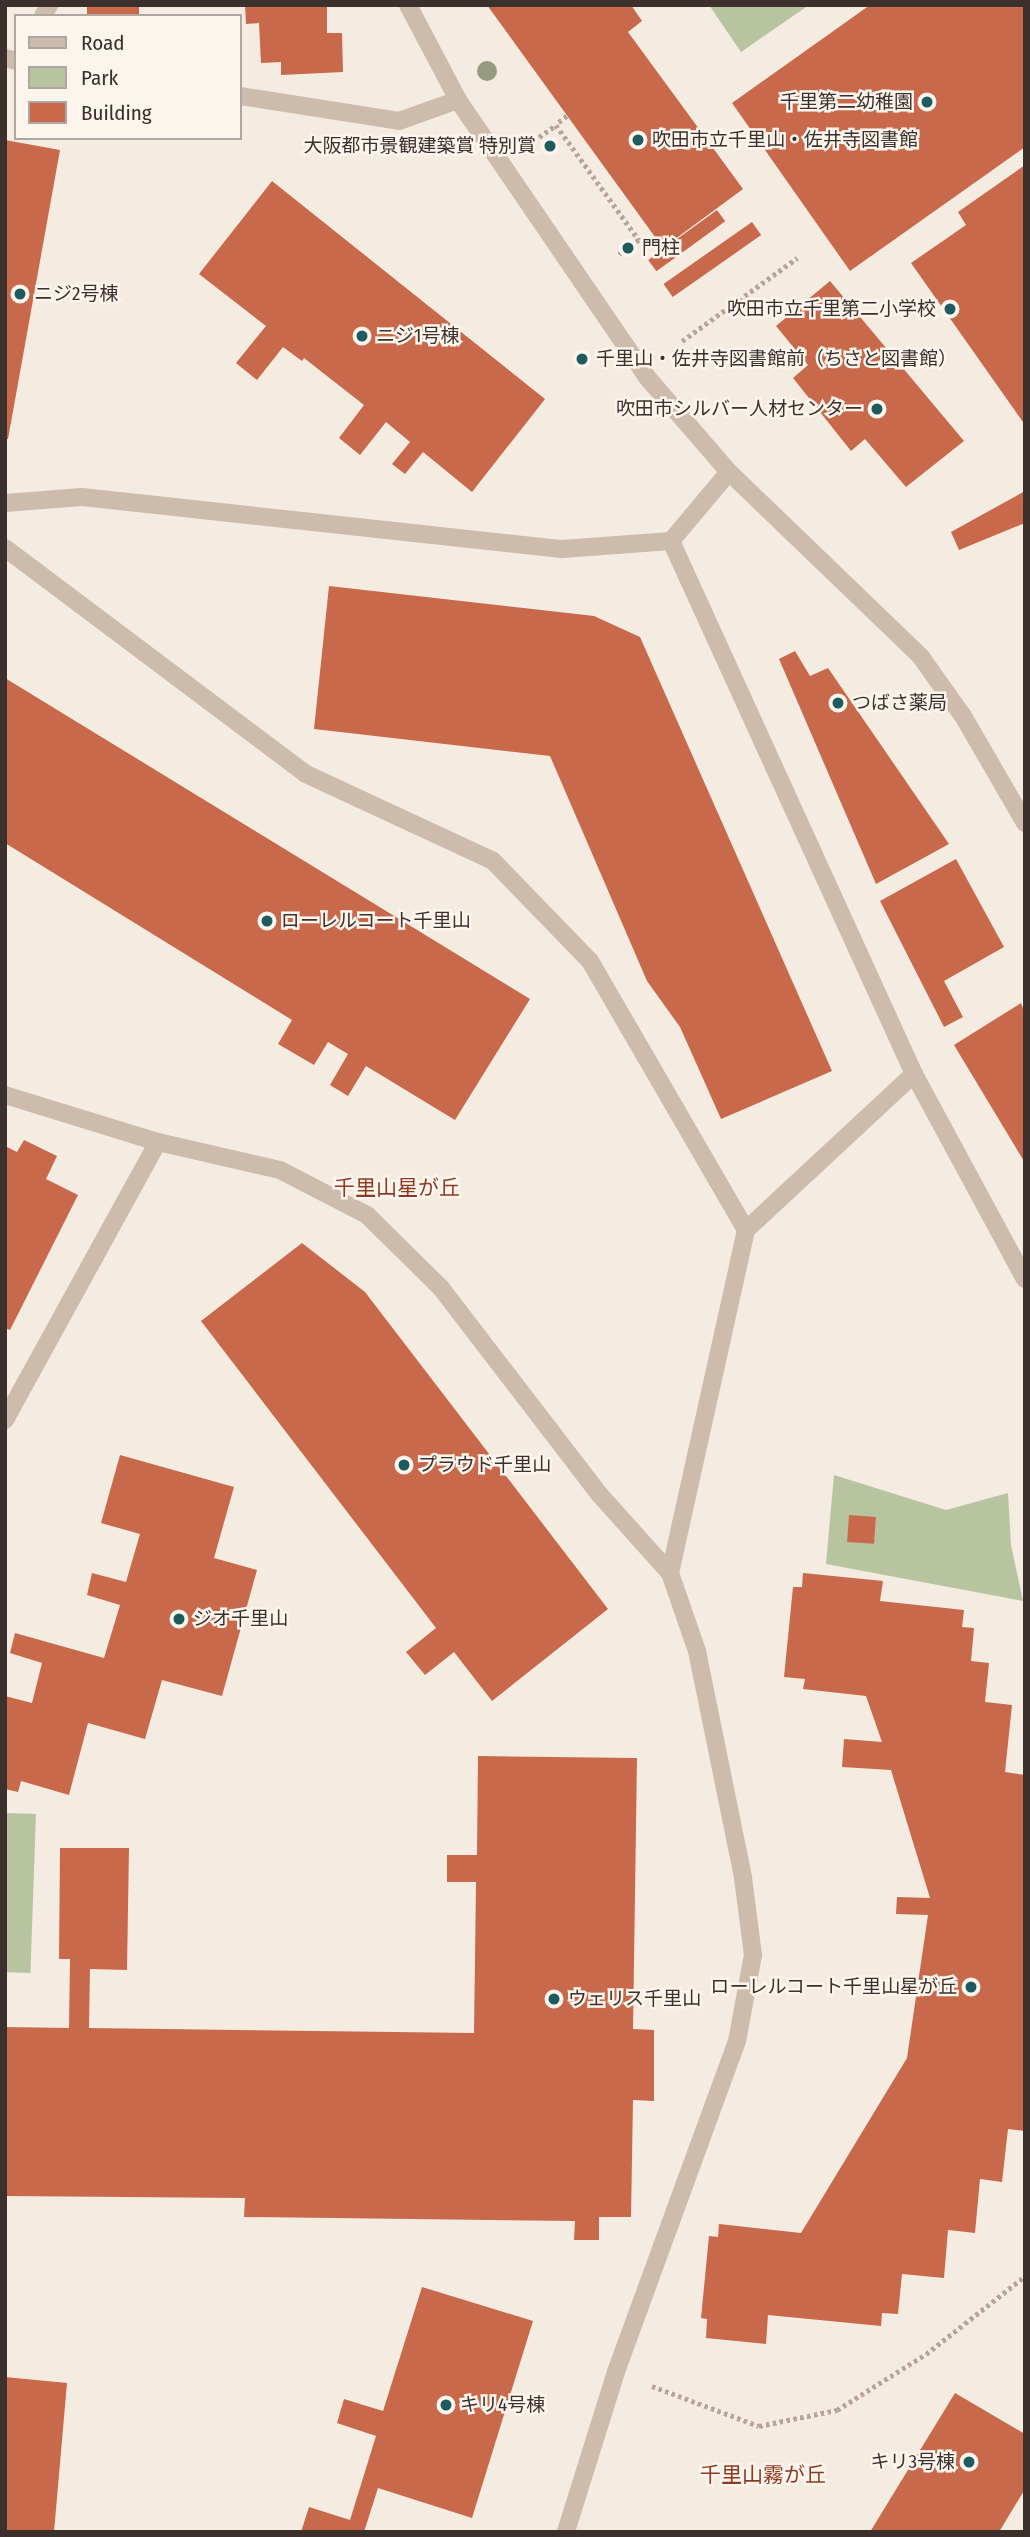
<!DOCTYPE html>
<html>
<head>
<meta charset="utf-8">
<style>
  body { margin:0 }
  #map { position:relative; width:1030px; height:2537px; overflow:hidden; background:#f4ebe1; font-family:"Fira Sans Condensed","Noto Sans JP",sans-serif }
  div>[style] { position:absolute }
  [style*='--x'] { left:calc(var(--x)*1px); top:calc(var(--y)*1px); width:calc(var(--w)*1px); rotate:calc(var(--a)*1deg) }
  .green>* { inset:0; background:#b8c4a0; transform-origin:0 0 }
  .building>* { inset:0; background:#c8694b; transform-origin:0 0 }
  .path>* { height:4.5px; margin-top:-2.25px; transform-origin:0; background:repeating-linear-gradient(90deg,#b9a596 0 3.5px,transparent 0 7px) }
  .minor>* { height:18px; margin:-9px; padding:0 9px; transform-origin:9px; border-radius:9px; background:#cdbbac }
  .tertiary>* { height:18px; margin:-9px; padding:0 9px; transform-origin:9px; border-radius:9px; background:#cdbbac }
  .trees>* { width:20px; height:20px; margin:-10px; border-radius:50%; background:#969b7f }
  .dots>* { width:19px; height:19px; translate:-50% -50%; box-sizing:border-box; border:4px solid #fbf5ee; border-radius:50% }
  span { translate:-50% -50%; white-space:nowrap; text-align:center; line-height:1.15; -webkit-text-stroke:5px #fbf5ee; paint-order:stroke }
  .poi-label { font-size:19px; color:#3b302b }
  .right { translate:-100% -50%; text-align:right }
  .left { translate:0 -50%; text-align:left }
  .neighbourhood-label { font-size:21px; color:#8c3b22 }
  .frame { position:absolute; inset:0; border:7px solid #3b302b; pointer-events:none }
  .legend { position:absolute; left:14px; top:14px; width:228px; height:126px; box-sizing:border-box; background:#fbf5ee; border:2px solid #aea6a0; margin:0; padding:9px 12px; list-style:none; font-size:21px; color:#3b302b }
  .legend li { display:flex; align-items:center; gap:14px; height:35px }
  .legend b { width:35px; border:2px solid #aea6a0 }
</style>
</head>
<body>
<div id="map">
  <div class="green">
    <div style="clip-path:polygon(709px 5px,809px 5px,741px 52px)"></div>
    <div style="clip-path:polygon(834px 1475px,946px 1510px,1008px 1493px,1011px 1545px,1023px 1601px,826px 1564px)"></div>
    <div style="left:5px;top:1813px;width:31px;height:159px;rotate:2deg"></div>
  </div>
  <div class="building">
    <div style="left:87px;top:5px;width:52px;height:12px"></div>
    <div style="clip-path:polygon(245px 5px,327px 5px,327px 33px,342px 33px,343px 72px,281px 75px,281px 62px,261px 63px,259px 23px,246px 24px)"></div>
    <div style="clip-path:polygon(487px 5px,631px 5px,642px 21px,628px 32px,743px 189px,663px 248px)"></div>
    <div style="clip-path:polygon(870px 5px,1025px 5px,1025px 147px,850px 271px,732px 103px)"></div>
    <div style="clip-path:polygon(5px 140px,60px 150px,8px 439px,5px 439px)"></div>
    <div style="clip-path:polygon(1025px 165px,1025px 425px,911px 263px,966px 225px,958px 212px)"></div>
    <div style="clip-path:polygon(272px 181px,545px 399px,472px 492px,423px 452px,405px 474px,392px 464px,410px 442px,386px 422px,360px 455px,339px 438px,364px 405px,304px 358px,302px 361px,283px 347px,257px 380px,236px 363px,266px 326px,199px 274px)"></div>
    <div style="left:717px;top:210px;width:14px;height:85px;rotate:54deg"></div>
    <div style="left:752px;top:222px;width:16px;height:108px;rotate:55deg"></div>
    <div style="clip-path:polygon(830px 281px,964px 441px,906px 487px,865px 439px,851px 451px,793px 378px,808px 365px,776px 326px)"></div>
    <div style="clip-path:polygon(1025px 491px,1025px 523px,959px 550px,951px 532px)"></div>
    <div style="clip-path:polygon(329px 586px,594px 616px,640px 637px,832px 1071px,721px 1119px,680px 1027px,647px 981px,550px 756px,314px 729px)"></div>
    <div style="clip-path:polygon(795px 651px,810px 676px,828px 668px,949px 844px,876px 884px,779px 659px)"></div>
    <div style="clip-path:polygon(5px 678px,530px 999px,455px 1120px,366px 1066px,348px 1096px,330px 1085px,348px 1054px,328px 1042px,314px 1065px,278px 1044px,292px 1020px,5px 843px)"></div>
    <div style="clip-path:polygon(956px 859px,1004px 947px,944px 981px,963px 1017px,944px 1027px,880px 901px)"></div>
    <div style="clip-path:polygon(1021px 1003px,1025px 1014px,1025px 1163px,954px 1045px)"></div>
    <div style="clip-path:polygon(24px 1140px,57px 1156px,46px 1179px,78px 1195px,10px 1330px,5px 1328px,5px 1146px,17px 1152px)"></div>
    <div style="clip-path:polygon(302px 1243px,365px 1292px,608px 1609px,492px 1701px,454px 1652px,425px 1675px,406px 1652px,436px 1628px,201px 1321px)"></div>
    <div style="clip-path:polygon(120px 1455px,234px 1487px,214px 1558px,257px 1570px,222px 1696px,162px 1680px,145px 1739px,88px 1723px,69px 1795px,21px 1781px,18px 1792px,5px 1789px,5px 1696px,32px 1703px,42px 1663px,10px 1653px,15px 1633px,104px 1658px,120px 1605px,87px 1595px,92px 1573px,126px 1582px,140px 1534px,101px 1523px)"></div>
    <div style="left:849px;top:1515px;width:27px;height:27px;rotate:4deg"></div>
    <div style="clip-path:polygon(803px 1573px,883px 1581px,880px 1601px,964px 1610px,962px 1627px,974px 1628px,971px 1661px,989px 1663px,985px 1702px,1012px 1705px,1005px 1772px,1025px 1775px,1025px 2131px,1008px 2129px,1002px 2182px,980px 2179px,975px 2233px,948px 2230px,944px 2278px,902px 2274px,898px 2314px,882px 2313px,881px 2326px,768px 2315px,766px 2344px,706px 2338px,707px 2319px,701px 2318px,709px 2236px,718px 2237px,719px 2224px,801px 2233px,907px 2058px,928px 1915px,896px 1914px,897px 1897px,930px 1898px,891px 1770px,842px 1767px,844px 1739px,882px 1742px,866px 1696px,803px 1689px,805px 1679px,784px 1677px,793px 1587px,802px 1587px)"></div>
    <div style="clip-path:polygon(478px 1756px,637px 1758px,633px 2029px,654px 2030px,654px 2101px,633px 2100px,631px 2217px,599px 2217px,599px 2240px,574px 2240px,575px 2221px,244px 2217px,245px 2198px,5px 2196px,5px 2027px,69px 2028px,70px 1959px,59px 1959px,60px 1848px,129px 1848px,127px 1970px,90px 1969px,89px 2028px,474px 2033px,476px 1882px,447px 1882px,447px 1855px,477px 1855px)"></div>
    <div style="clip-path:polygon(422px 2287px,533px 2321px,472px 2518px,378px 2488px,364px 2532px,301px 2532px,309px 2507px,350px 2520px,376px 2436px,337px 2423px,344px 2399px,383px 2411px)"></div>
    <div style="clip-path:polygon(5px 2377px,67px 2383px,54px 2532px,5px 2532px)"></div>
    <div style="clip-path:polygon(955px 2393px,1025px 2434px,1025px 2489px,999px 2532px,870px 2532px)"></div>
  </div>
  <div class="path">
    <div style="--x:567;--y:116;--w:14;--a:141"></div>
    <div style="--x:556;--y:125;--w:142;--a:54.2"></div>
    <div style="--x:639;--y:240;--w:26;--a:144"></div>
    <div style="--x:539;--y:137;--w:21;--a:-35"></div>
    <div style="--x:682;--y:341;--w:142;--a:-35.8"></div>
    <div style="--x:652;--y:2386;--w:114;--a:20.5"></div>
    <div style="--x:759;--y:2426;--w:80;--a:-11.6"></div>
    <div style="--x:837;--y:2410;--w:105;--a:-32.2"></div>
    <div style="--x:926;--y:2354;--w:126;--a:-38.2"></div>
  </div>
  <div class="minor">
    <div style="--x:43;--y:16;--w:13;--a:-61"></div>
    <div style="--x:5;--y:58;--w:11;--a:15"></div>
    <div style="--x:240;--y:96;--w:161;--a:8.9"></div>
    <div style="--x:399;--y:121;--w:63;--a:-19.6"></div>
    <div style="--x:5;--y:503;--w:77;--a:-4.5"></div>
    <div style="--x:82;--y:497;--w:483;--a:6.2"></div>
    <div style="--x:562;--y:549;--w:109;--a:-4.2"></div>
    <div style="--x:671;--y:541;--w:90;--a:-50"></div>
    <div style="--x:671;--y:541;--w:586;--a:65.49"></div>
    <div style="--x:914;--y:1074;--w:233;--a:61.6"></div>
    <div style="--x:5;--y:548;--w:376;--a:36.9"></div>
    <div style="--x:306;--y:774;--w:206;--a:24.9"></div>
    <div style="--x:493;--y:861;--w:139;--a:45.9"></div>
    <div style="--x:590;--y:961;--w:311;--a:59.9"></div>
    <div style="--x:5;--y:1095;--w:160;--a:17.1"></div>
    <div style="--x:158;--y:1142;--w:125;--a:12.9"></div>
    <div style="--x:280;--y:1170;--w:98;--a:27.3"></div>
    <div style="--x:367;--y:1215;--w:104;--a:44.6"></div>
    <div style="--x:441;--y:1288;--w:261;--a:52.5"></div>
    <div style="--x:600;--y:1495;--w:105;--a:48.1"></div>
    <div style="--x:670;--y:1573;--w:83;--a:70.9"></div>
    <div style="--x:697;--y:1651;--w:232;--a:78.5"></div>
    <div style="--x:743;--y:1878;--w:78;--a:82.6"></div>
    <div style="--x:753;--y:1955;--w:87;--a:100.5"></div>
    <div style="--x:737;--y:2041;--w:352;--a:110.1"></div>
    <div style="--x:616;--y:2372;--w:168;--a:107.4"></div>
    <div style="--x:5;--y:1420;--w:317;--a:-61.2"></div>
    <div style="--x:670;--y:1573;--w:351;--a:-77.5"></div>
    <div style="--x:746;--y:1230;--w:229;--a:-42.9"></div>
  </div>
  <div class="tertiary">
    <div style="--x:408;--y:5;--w:107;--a:62.2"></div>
    <div style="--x:458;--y:100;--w:334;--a:55.7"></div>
    <div style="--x:646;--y:376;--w:127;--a:49.2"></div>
    <div style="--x:729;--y:472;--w:267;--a:43.9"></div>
    <div style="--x:921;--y:657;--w:72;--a:54.6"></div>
    <div style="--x:963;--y:716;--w:124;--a:59.9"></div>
  </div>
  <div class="trees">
    <div style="left:487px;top:71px"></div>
  </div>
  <div class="dots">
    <div style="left:927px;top:102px;background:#1f5a5e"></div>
    <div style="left:638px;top:140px;background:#1f5a5e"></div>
    <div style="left:550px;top:146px;background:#1f5a5e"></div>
    <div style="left:628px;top:248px;background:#1f5a5e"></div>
    <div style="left:20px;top:294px;background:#1f5a5e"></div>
    <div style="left:950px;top:309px;background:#1f5a5e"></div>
    <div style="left:362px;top:336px;background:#1f5a5e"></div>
    <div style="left:582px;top:359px;background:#1f5a5e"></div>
    <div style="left:877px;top:409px;background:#1f5a5e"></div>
    <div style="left:838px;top:703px;background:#1f5a5e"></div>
    <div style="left:267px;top:921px;background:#1f5a5e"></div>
    <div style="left:404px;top:1465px;background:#1f5a5e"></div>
    <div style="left:179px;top:1619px;background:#1f5a5e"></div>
    <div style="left:971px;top:1987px;background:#1f5a5e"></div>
    <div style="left:554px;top:1999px;background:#1f5a5e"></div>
    <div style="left:446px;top:2405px;background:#1f5a5e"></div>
    <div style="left:969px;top:2462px;background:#1f5a5e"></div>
  </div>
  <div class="poi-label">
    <span class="right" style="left:913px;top:102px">千里第二幼稚園</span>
    <span class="left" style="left:652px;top:140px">吹田市立千里山・佐井寺図書館</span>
    <span class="right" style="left:536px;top:146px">大阪都市景観建築賞 特別賞</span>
    <span class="left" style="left:642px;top:248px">門柱</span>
    <span class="left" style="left:34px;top:294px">ニジ2号棟</span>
    <span class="right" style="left:936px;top:309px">吹田市立千里第二小学校</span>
    <span class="left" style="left:376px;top:336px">ニジ1号棟</span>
    <span class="left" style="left:596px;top:359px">千里山・佐井寺図書館前（ちさと図書館）</span>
    <span class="right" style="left:863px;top:409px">吹田市シルバー人材センター</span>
    <span class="left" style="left:852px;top:703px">つばさ薬局</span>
    <span class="left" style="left:281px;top:921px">ローレルコート千里山</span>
    <span class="left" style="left:418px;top:1465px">プラウド千里山</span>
    <span class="left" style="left:193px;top:1619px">ジオ千里山</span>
    <span class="right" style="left:957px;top:1987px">ローレルコート千里山星が丘</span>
    <span class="left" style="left:568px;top:1999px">ウェリス千里山</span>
    <span class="left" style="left:460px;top:2405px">キリ4号棟</span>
    <span class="right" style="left:955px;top:2462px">キリ3号棟</span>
  </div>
  <div class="neighbourhood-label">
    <span style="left:397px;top:1188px">千里山星が丘</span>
    <span style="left:763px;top:2475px">千里山霧が丘</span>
  </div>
  <div class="frame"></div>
  <ul class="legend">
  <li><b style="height:9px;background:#cdbbac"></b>Road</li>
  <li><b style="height:19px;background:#b8c4a0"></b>Park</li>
  <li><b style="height:19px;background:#c8694b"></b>Building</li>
  </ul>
</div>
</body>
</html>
